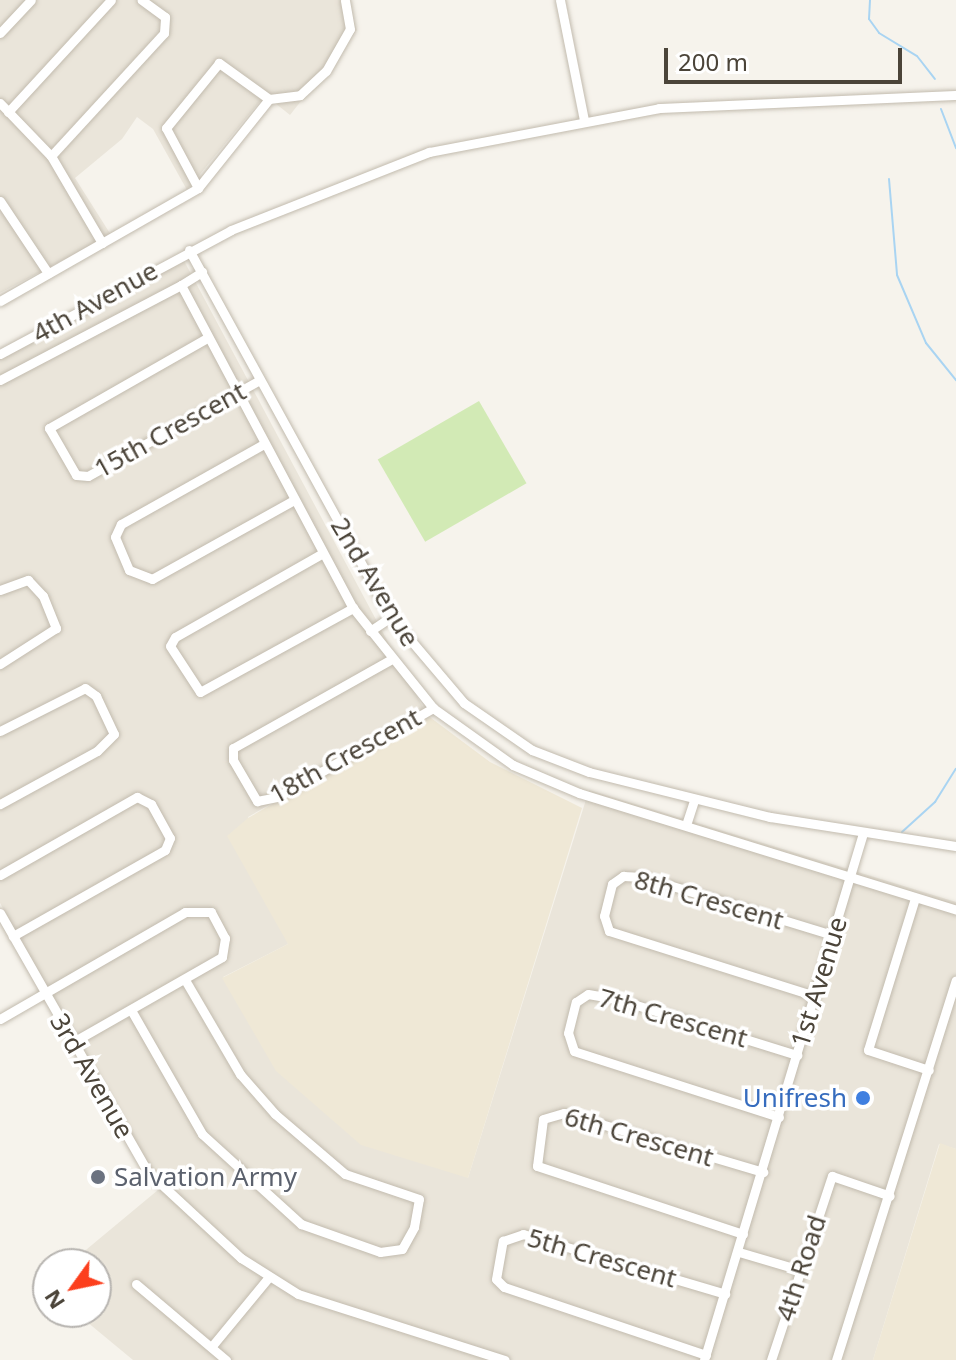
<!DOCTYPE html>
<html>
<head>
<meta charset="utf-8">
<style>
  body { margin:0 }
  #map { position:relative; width:956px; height:1360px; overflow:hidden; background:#f6f3ec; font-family:"Noto Sans",sans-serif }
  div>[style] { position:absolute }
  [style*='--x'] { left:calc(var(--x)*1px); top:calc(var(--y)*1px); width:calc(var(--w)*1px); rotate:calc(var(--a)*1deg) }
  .residential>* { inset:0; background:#eae5da }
  .education>* { inset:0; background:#efe8d6 }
  .green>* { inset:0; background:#d2eab5; transform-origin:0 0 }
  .stream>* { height:2px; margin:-1px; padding:0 1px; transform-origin:1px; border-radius:1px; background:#a9d4f2 }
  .roads { filter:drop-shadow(0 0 2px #c2bbae) drop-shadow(0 0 2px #c2bbae) }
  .minor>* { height:9px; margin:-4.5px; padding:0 4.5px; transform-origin:4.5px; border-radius:4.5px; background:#fff }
  .dots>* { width:22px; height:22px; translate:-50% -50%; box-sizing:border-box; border:4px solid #fff; border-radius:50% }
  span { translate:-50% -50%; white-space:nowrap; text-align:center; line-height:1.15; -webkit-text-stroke:7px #fff; paint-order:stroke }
  .street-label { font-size:26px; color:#4b4439 }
  .shop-label { font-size:26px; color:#366cbe }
  .right { translate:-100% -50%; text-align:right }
  .worship-label { font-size:26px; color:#5b616d }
  .left { translate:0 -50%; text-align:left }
  .north { position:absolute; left:32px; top:1248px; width:80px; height:80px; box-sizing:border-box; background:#fff; border:2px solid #b7b4b0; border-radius:50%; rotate:237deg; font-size:22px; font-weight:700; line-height:32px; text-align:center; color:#4b4439 }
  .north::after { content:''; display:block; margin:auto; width:28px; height:36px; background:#fc3f1d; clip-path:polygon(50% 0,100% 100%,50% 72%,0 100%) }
  .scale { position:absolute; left:664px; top:48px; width:238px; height:36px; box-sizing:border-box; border:4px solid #4b4439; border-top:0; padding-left:10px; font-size:24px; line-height:28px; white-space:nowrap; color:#4b4439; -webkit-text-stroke:6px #fff; paint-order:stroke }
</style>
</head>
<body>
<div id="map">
  <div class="residential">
    <div style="clip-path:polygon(0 0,346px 0,357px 30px,290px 115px,265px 95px,187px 190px,153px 129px,137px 117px,122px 139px,75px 178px,111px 235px,0 293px)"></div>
    <div style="clip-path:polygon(182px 257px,427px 715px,248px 817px,288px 944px,223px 977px,468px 1178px,589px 790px,956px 902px,956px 1149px,939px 1144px,873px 1360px,133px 1360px,75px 1312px,96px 1312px,96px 1264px,69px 1264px,164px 1185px,146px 1167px,0 903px,0 356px)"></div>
  </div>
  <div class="education">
    <div style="clip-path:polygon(427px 715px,490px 762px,582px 808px,468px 1178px,361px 1145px,276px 1071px,222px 978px,288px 944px,227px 836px,248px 818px)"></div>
    <div style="clip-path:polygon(940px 1143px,956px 1149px,956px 1360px,873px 1360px)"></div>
  </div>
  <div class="green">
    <div style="left:479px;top:401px;width:95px;height:117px;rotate:60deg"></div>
  </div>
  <div class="stream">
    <div style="--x:870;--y:0;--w:19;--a:93"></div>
    <div style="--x:869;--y:19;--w:17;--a:54"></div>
    <div style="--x:879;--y:33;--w:44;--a:31.2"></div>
    <div style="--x:917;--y:56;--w:29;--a:52"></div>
    <div style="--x:941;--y:109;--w:42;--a:69"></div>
    <div style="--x:889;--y:179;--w:96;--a:85.2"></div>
    <div style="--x:897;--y:275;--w:74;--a:66.9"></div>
    <div style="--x:926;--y:343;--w:48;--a:51"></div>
    <div style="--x:902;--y:832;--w:45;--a:-42.3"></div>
    <div style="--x:935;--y:802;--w:39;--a:-58"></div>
  </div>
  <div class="roads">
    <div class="minor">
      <div style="--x:560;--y:0;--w:122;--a:78.7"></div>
      <div style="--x:0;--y:33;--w:45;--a:-46.8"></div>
      <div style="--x:269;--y:99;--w:31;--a:-7"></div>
      <div style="--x:300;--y:95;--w:35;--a:-43"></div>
      <div style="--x:326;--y:71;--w:48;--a:-60.3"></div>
      <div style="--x:350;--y:29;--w:29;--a:-100"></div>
      <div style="--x:0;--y:103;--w:74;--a:46.1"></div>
      <div style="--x:51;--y:156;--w:101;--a:59.6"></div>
      <div style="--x:8;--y:112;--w:152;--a:-47.4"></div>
      <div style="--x:51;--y:156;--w:167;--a:-47.4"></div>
      <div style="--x:164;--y:33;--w:16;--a:-86"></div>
      <div style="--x:165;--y:17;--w:29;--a:-144"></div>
      <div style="--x:0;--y:201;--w:87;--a:56.3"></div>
      <div style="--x:189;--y:250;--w:419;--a:61.2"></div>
      <div style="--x:391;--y:617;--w:113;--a:49.7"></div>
      <div style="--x:464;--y:703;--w:83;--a:34.7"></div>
      <div style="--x:532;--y:750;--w:61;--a:21.1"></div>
      <div style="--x:589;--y:772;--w:187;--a:14"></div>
      <div style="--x:770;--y:817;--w:188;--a:8.9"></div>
      <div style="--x:181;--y:285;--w:25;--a:-32"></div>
      <div style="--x:0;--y:301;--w:228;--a:-29.7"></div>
      <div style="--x:198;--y:188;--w:114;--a:-51.4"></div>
      <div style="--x:269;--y:99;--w:62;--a:-144.2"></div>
      <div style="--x:219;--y:63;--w:84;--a:129.2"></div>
      <div style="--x:166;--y:128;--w:68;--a:61.9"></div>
      <div style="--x:207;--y:338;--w:182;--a:150.3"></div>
      <div style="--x:49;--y:428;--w:54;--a:60.1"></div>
      <div style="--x:76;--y:475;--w:12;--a:5"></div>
      <div style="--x:88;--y:476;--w:197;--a:-29.2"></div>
      <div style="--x:0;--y:354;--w:262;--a:-28.2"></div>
      <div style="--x:231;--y:230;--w:213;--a:-21.5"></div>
      <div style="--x:429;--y:152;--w:234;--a:-10.8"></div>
      <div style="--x:659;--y:108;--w:297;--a:-2.5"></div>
      <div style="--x:0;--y:380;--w:204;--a:-27.7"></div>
      <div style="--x:181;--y:285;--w:366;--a:62"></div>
      <div style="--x:353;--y:608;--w:128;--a:51.3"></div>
      <div style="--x:433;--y:708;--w:98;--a:35.5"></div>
      <div style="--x:513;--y:765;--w:72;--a:23"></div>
      <div style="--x:579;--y:793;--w:395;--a:17.2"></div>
      <div style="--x:262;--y:445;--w:162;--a:150.7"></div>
      <div style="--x:121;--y:524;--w:14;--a:115"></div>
      <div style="--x:115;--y:537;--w:36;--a:67"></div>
      <div style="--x:129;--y:570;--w:25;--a:21"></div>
      <div style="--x:152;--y:579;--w:162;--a:-29.1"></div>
      <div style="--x:323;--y:553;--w:170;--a:150.4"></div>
      <div style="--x:175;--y:637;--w:10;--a:119"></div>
      <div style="--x:170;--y:646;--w:55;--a:56.9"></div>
      <div style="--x:200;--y:692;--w:175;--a:-28.8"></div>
      <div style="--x:0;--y:590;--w:30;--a:-20"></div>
      <div style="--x:28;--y:580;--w:22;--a:47"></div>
      <div style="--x:43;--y:596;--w:35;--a:68"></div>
      <div style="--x:56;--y:628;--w:67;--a:147.3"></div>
      <div style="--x:370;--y:631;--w:25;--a:-34"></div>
      <div style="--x:390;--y:660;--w:180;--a:150.7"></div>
      <div style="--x:233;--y:748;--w:12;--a:90"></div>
      <div style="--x:233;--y:760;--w:48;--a:59.7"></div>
      <div style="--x:257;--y:801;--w:20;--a:-11"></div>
      <div style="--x:277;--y:797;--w:180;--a:-29.7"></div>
      <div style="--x:0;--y:731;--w:95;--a:-26.8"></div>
      <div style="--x:85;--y:688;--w:14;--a:36"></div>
      <div style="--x:96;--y:696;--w:42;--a:64.7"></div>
      <div style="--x:114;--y:734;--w:24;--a:135"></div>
      <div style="--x:97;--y:751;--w:111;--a:151.3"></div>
      <div style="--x:686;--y:825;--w:26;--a:-72"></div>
      <div style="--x:0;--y:875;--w:158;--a:-29.7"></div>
      <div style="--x:137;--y:797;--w:16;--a:27"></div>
      <div style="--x:151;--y:804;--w:39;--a:61"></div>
      <div style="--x:170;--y:838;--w:13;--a:113"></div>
      <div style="--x:165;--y:850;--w:175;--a:150.5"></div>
      <div style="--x:915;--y:898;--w:159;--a:107.2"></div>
      <div style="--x:868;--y:1050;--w:64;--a:18.2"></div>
      <div style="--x:0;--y:913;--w:298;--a:60.3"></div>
      <div style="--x:148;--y:1172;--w:127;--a:42.8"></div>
      <div style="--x:241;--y:1258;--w:67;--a:32.3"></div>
      <div style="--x:298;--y:1294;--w:217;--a:17.7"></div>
      <div style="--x:815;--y:996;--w:216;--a:-162.5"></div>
      <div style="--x:609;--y:931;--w:16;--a:-108"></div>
      <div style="--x:604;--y:916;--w:33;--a:-76"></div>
      <div style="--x:612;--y:884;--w:14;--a:-36"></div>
      <div style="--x:623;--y:876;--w:20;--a:3"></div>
      <div style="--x:643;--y:877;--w:199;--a:17"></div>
      <div style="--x:131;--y:1010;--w:143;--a:60.2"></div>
      <div style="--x:202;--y:1134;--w:134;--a:42.3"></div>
      <div style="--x:301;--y:1224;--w:84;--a:19.5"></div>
      <div style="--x:380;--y:1252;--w:22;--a:-8"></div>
      <div style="--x:402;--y:1249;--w:25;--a:-61"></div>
      <div style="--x:414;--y:1227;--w:28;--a:-80"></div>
      <div style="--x:419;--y:1199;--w:78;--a:-161.3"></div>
      <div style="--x:345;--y:1174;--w:92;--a:-139.4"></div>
      <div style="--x:275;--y:1114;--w:53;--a:-131.2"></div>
      <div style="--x:240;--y:1074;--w:109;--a:-120.3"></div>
      <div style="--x:0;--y:1019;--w:214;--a:-30"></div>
      <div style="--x:185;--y:912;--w:26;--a:0"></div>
      <div style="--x:211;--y:912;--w:30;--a:62"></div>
      <div style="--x:225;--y:938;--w:19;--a:99"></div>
      <div style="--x:222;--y:957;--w:172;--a:150.3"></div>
      <div style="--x:779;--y:1117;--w:215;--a:-162.2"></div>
      <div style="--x:574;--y:1051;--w:19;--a:-108"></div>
      <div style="--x:568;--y:1033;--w:32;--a:-76"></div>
      <div style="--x:576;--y:1002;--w:14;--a:-34"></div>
      <div style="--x:588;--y:994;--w:29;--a:10"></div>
      <div style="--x:617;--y:999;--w:189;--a:17.3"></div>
      <div style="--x:743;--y:1234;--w:217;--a:-161.7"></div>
      <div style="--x:537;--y:1166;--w:47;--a:-82.7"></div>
      <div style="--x:543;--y:1119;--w:22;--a:-16"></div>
      <div style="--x:564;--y:1113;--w:208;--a:16.5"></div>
      <div style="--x:739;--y:1252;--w:64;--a:16.4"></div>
      <div style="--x:136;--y:1284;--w:118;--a:40.2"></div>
      <div style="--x:212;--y:1346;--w:88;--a:-50.5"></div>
      <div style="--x:706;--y:1355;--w:213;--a:-161.4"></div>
      <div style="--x:504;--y:1287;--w:11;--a:-135"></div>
      <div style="--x:496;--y:1279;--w:39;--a:-80"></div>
      <div style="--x:503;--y:1241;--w:21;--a:-19"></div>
      <div style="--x:523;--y:1234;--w:211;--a:16.5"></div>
      <div style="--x:704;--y:1360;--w:550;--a:-73.21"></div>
      <div style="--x:771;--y:1360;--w:194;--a:-71.7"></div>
      <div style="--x:832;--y:1176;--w:61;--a:19"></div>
      <div style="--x:836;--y:1360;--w:398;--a:-72.5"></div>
    </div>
  </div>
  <div class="dots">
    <div style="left:863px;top:1098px;background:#3f7fe0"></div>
    <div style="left:98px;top:1177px;background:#6b7280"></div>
  </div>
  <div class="street-label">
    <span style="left:95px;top:302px;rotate:-29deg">4th Avenue</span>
    <span style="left:170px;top:430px;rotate:-29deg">15th Crescent</span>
    <span style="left:375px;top:582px;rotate:59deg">2nd Avenue</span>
    <span style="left:345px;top:756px;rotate:-29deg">18th Crescent</span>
    <span style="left:709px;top:900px;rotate:16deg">8th Crescent</span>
    <span style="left:819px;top:982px;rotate:-73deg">1st Avenue</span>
    <span style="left:673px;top:1018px;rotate:16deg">7th Crescent</span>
    <span style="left:92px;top:1076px;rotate:60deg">3rd Avenue</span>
    <span style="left:639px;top:1137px;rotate:16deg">6th Crescent</span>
    <span style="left:602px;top:1258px;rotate:16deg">5th Crescent</span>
    <span style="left:801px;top:1268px;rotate:-72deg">4th Road</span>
  </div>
  <div class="shop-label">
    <span class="right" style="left:847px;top:1098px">Unifresh</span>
  </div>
  <div class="worship-label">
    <span class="left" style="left:114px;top:1177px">Salvation Army</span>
  </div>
  <div class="north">N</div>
  <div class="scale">200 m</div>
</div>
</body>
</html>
